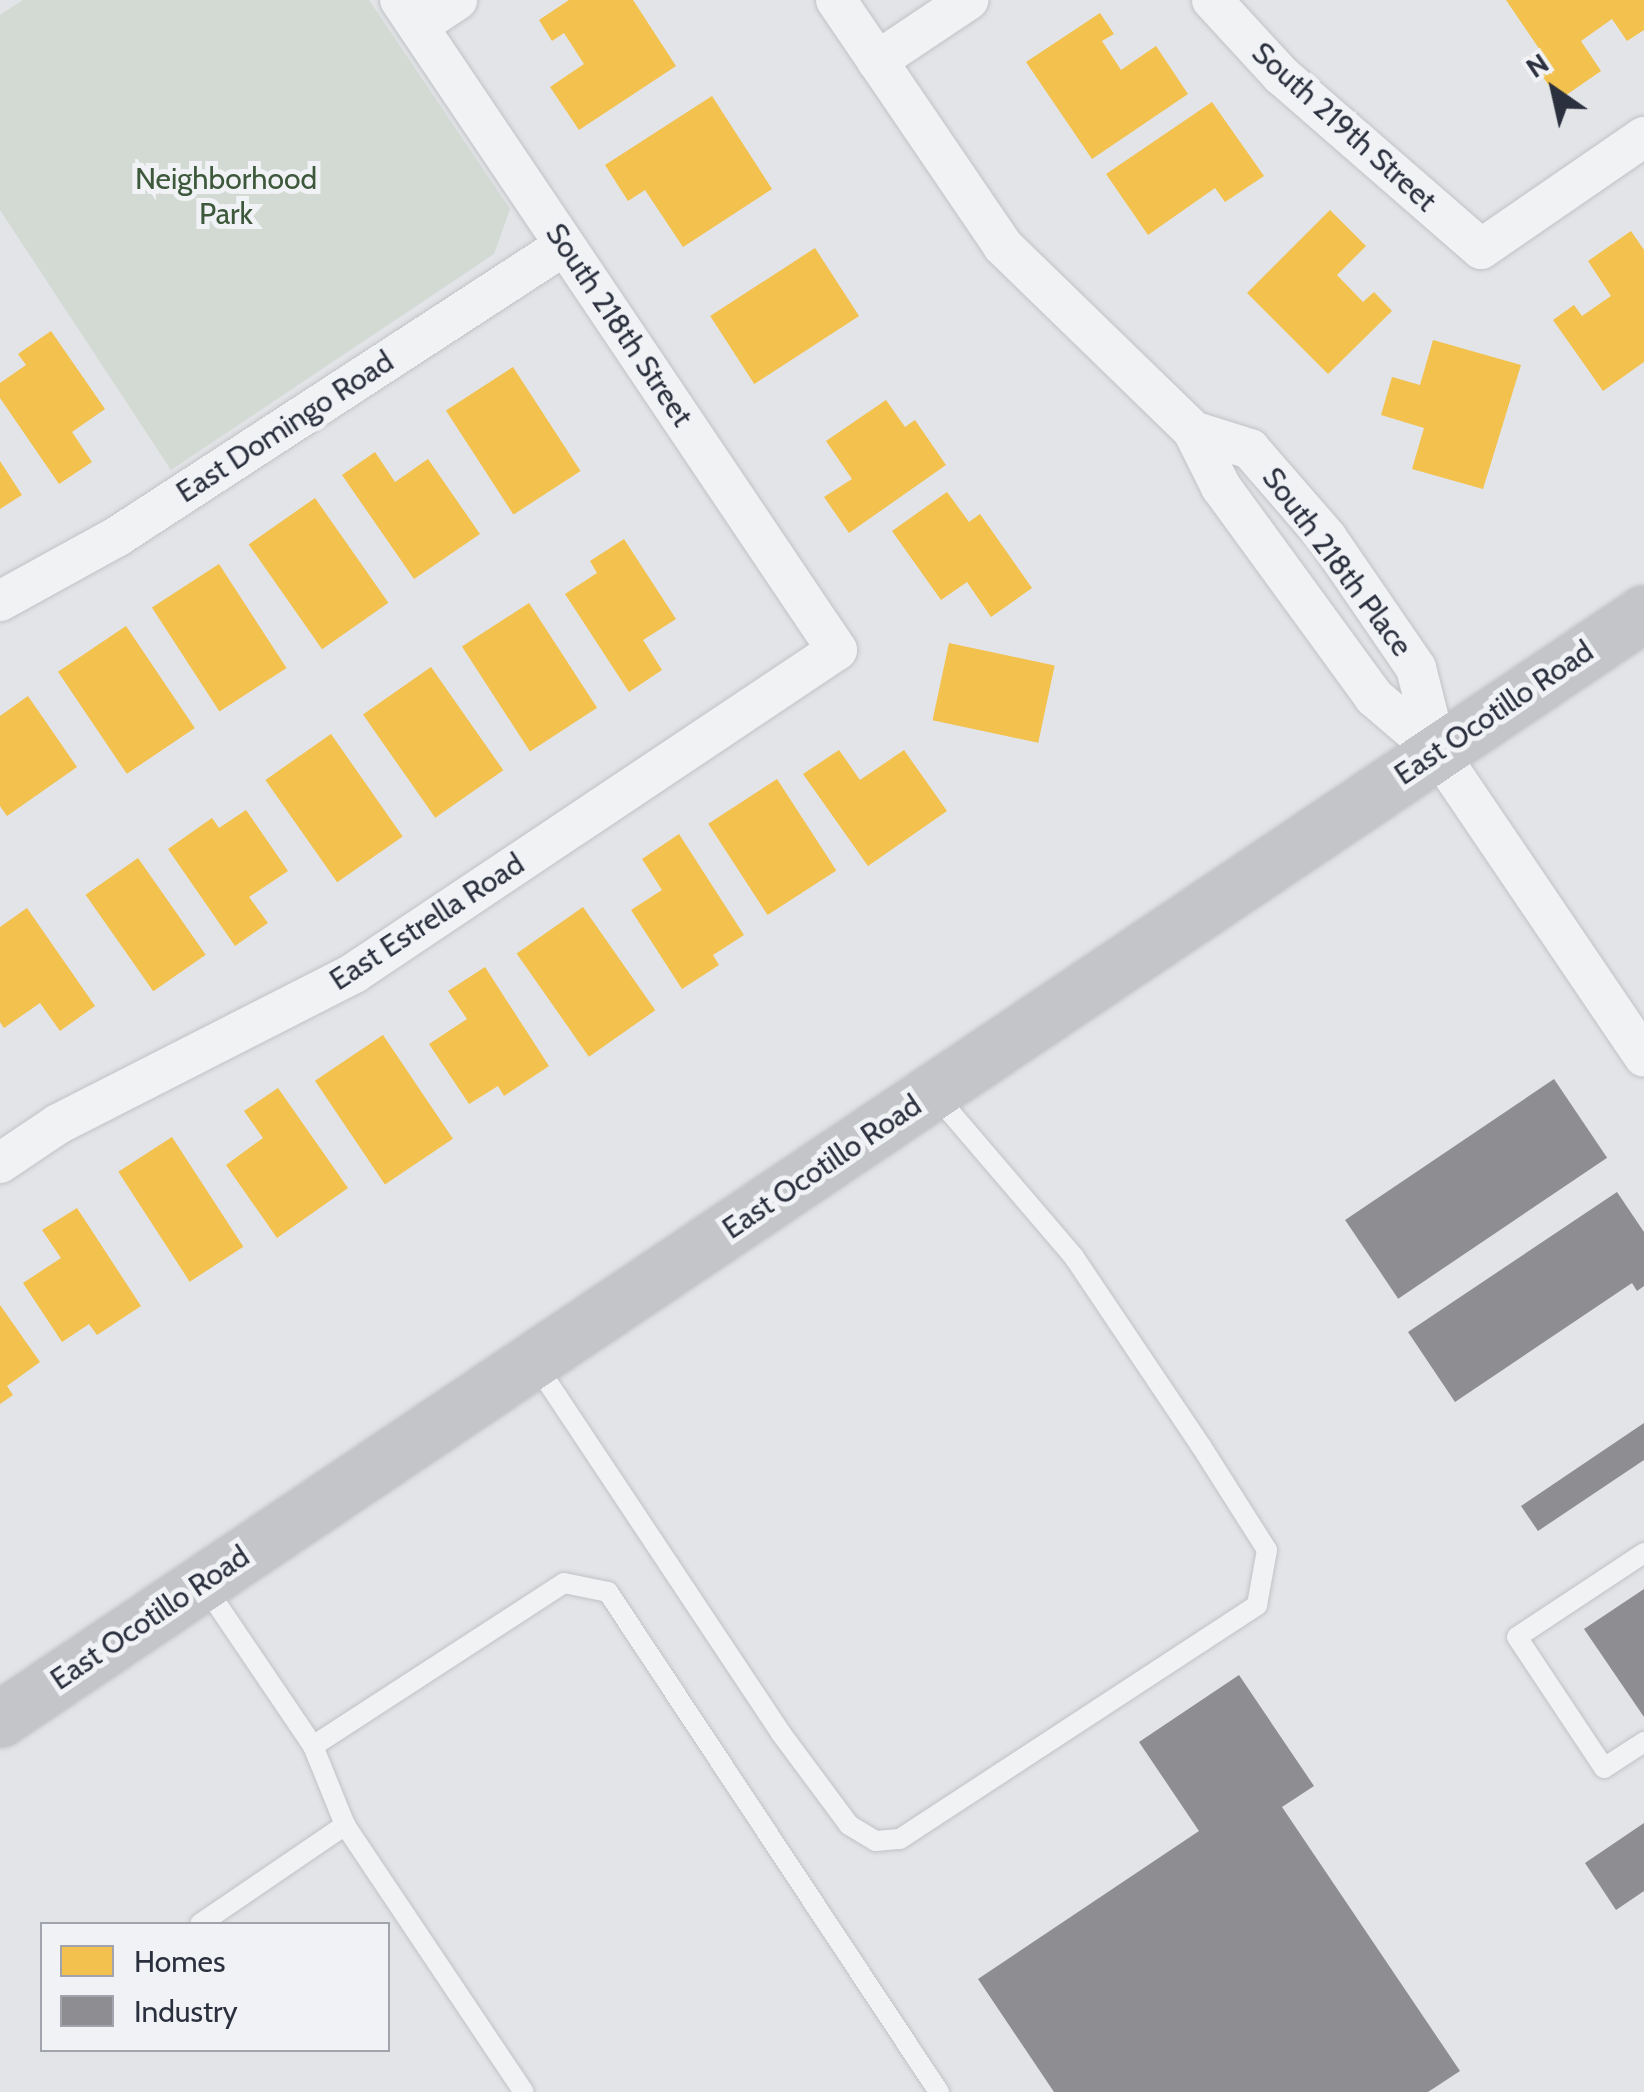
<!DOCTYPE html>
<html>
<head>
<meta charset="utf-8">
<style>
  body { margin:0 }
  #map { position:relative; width:1644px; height:2092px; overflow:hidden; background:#e2e4e7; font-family:Cabin,sans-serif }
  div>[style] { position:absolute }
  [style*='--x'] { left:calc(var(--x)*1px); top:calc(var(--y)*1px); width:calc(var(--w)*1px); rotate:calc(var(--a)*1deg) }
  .green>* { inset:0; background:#d2dad3 }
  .homes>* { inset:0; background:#f2c14e; transform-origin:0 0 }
  .industry>* { inset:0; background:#8d8d92; transform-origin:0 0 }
  .roads { filter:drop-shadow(0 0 2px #c1c2c5) drop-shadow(0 0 2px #c1c2c5) }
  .lane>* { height:20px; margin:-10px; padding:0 10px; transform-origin:10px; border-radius:10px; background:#f1f2f4 }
  .street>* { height:40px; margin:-20px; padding:0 20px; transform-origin:20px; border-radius:20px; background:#f1f2f4 }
  .secondary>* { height:55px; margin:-27.5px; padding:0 27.5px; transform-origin:27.5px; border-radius:27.5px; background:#c3c5c8 }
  span { translate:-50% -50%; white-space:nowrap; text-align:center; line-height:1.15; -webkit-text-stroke:10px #f0f2f5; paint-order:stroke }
  .street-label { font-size:30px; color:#2b303e }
  .park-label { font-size:30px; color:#3d583a }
  .legend { position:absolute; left:40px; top:1922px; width:350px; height:130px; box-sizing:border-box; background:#f0f2f5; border:2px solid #a1a4ac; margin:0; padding:12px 18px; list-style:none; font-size:30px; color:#2b303e }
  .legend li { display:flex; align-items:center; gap:20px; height:50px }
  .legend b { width:50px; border:2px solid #a1a4ac }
  .north { position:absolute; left:1504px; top:40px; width:100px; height:100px; -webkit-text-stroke:8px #f0f2f5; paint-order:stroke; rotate:326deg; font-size:28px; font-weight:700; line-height:40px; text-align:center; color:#2b303e }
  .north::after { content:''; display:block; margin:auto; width:35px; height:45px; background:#2b303e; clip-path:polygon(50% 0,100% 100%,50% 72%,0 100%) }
</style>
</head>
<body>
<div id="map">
  <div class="green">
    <div style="clip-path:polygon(23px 0,369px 0,510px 209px,494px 254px,171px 470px,0 210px,0 15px)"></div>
  </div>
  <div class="homes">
    <div style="clip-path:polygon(569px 0,633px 0,676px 66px,579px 130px,550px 87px,584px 64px,564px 33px,552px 41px,539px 20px)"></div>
    <div style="clip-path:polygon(1506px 0,1644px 0,1644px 30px,1627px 41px,1612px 19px,1581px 41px,1601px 71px,1559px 100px,1529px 57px,1540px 50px)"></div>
    <div style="clip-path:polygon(1100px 13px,1114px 34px,1102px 41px,1121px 70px,1156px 46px,1188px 94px,1092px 159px,1026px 62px)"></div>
    <div style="clip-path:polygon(712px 96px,772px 189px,683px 247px,645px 190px,628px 201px,605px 165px)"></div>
    <div style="clip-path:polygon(1212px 102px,1264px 176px,1225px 202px,1215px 188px,1148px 235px,1106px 174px)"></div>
    <div style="clip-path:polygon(1330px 210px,1366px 246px,1337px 275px,1363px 302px,1374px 292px,1392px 311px,1328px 374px,1247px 293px)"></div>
    <div style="clip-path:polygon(1631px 231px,1644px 250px,1644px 362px,1603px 391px,1553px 320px,1574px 305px,1582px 316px,1611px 296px,1588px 261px)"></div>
    <div style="left:815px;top:248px;width:81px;height:125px;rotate:57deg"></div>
    <div style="clip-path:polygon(51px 331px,105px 409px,72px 432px,92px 462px,59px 484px,0 398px,0 383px,26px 365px,18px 354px)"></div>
    <div style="clip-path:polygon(1433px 340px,1521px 365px,1483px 489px,1412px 469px,1424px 428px,1381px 415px,1392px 377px,1420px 385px)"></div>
    <div style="left:513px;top:367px;width:124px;height:80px;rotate:57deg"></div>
    <div style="clip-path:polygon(886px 400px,905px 427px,915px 420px,946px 465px,849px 533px,824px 497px,852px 479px,826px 441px)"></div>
    <div style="clip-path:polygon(375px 452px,395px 482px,428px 459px,480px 534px,414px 579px,342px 475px)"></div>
    <div style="clip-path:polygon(0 461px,22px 495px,0 509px)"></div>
    <div style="clip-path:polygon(947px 492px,969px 522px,980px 514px,1032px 588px,991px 617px,967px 582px,941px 600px,892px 531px)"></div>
    <div style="left:315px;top:498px;width:128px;height:81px;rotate:55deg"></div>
    <div style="clip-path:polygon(624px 539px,676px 619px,643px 640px,662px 670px,629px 692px,565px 594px,597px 573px,590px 561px)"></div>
    <div style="left:219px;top:564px;width:124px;height:80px;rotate:57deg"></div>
    <div style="left:529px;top:603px;width:125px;height:80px;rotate:57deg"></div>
    <div style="left:126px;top:626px;width:123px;height:82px;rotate:56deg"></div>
    <div style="left:949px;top:643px;width:108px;height:79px;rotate:12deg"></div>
    <div style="left:431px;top:667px;width:126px;height:83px;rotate:55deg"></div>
    <div style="clip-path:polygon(28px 696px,77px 767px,7px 816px,0 806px,0 716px)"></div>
    <div style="left:331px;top:734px;width:125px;height:80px;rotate:55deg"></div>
    <div style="clip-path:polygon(839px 750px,860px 780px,904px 750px,947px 811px,868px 866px,803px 774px)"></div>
    <div style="left:777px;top:779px;width:109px;height:82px;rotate:57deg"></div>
    <div style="clip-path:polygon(246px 810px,288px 871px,249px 897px,268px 923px,235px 946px,168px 849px,212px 818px,219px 828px)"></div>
    <div style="clip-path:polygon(679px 834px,744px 935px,713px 955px,719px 965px,682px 989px,631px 910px,662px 890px,642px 859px)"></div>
    <div style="left:138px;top:858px;width:118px;height:64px;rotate:55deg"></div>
    <div style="left:583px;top:907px;width:126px;height:81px;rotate:55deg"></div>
    <div style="clip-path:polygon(27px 908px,95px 1006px,60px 1031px,40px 1003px,4px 1028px,0 1022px,0 927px)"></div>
    <div style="clip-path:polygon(485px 967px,549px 1066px,504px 1096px,498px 1086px,469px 1104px,429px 1044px,467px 1019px,448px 991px)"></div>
    <div style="left:383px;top:1035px;width:125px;height:82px;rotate:56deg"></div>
    <div style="clip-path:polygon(278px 1088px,348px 1188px,277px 1238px,226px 1165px,263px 1138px,244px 1111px)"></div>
    <div style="left:172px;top:1137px;width:131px;height:64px;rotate:57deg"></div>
    <div style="clip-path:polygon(77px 1208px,141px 1306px,97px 1335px,89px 1324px,62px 1342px,23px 1283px,61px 1258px,42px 1230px)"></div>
    <div style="clip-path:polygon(0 1305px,40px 1362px,7px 1386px,13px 1395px,0 1404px)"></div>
  </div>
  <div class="industry">
    <div style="left:1554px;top:1079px;width:95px;height:252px;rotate:56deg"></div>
    <div style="clip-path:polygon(1617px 1192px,1644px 1232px,1644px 1286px,1637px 1291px,1632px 1283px,1455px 1402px,1408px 1332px)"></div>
    <div style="clip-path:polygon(1644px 1423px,1644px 1460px,1538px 1531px,1521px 1506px)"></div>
    <div style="clip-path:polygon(1644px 1589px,1644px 1717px,1584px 1629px)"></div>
    <div style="clip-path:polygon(1239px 1675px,1314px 1786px,1282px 1807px,1460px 2071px,1428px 2092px,1054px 2092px,978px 1979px,1199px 1831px,1139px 1742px)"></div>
    <div style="clip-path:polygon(1644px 1823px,1644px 1891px,1616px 1910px,1585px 1863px)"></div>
  </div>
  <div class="roads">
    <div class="lane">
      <div style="--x:535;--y:1363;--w:443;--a:56.4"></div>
      <div style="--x:780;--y:1732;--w:116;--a:53.4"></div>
      <div style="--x:849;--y:1825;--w:31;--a:31"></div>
      <div style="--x:876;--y:1841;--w:24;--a:-5"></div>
      <div style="--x:900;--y:1839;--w:427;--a:-33.2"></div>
      <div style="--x:1257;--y:1605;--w:56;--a:-79.7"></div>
      <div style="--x:1267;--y:1550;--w:123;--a:-122.4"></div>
      <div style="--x:1201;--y:1446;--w:228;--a:-123.9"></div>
      <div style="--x:1074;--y:1257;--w:217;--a:-130.5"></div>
      <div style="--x:1644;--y:1553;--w:152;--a:146.5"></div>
      <div style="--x:1517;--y:1637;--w:157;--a:56.4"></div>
      <div style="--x:1604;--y:1768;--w:48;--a:-33"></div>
      <div style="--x:204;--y:1585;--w:194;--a:55.9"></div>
      <div style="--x:313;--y:1746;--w:85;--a:67.9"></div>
      <div style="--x:345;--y:1825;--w:321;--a:56.2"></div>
      <div style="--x:313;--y:1746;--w:299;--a:-33"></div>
      <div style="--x:564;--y:1583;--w:45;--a:11.6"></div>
      <div style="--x:608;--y:1592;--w:600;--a:56.5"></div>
      <div style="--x:200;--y:1924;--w:176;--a:-34.3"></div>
    </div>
    <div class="street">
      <div style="--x:836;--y:0;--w:297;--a:55.8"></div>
      <div style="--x:1003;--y:246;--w:265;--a:44.2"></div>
      <div style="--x:1193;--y:431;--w:63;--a:63.4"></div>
      <div style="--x:1221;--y:487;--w:260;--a:53.9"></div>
      <div style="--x:1374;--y:697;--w:83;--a:40.6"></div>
      <div style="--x:1437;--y:751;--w:369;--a:55.9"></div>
      <div style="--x:1212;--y:0;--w:102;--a:47.4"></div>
      <div style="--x:1281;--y:75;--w:265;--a:41"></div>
      <div style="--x:1481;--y:249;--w:198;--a:-34.5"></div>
      <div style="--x:418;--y:26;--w:47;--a:-33.7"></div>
      <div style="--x:877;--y:61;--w:110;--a:-33.8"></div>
      <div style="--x:1193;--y:431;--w:60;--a:17.5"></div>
      <div style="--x:1250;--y:449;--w:118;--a:49.1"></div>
      <div style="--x:1327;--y:538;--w:158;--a:55.6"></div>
      <div style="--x:1416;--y:668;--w:86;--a:75.8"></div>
      <div style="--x:0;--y:601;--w:135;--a:-28.8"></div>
      <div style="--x:118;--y:536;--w:533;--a:-33.06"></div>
      <div style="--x:0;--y:1163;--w:70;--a:-33.9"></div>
      <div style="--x:58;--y:1124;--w:332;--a:-27"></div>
      <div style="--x:354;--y:973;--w:581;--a:-33.77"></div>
      <div style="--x:837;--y:650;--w:783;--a:-123.91"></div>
    </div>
    <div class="secondary">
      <div style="--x:0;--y:1719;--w:1981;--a:-33.93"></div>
    </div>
  </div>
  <div class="street-label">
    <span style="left:1344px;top:127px;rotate:42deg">South 219th Street</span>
    <span style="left:619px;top:325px;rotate:56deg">South 218th Street</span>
    <span style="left:285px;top:427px;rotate:-33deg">East Domingo Road</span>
    <span style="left:1337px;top:562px;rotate:53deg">South 218th Place</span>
    <span style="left:1494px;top:713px;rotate:-34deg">East Ocotillo Road</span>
    <span style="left:427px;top:922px;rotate:-33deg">East Estrella Road</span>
    <span style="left:822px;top:1167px;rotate:-34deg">East Ocotillo Road</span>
    <span style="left:150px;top:1618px;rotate:-34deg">East Ocotillo Road</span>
  </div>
  <div class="park-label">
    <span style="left:226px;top:196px">Neighborhood<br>Park</span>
  </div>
  <ul class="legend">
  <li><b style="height:28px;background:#f2c14e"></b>Homes</li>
  <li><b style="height:28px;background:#8d8d92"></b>Industry</li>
  </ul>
  <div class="north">N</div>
</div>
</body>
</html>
